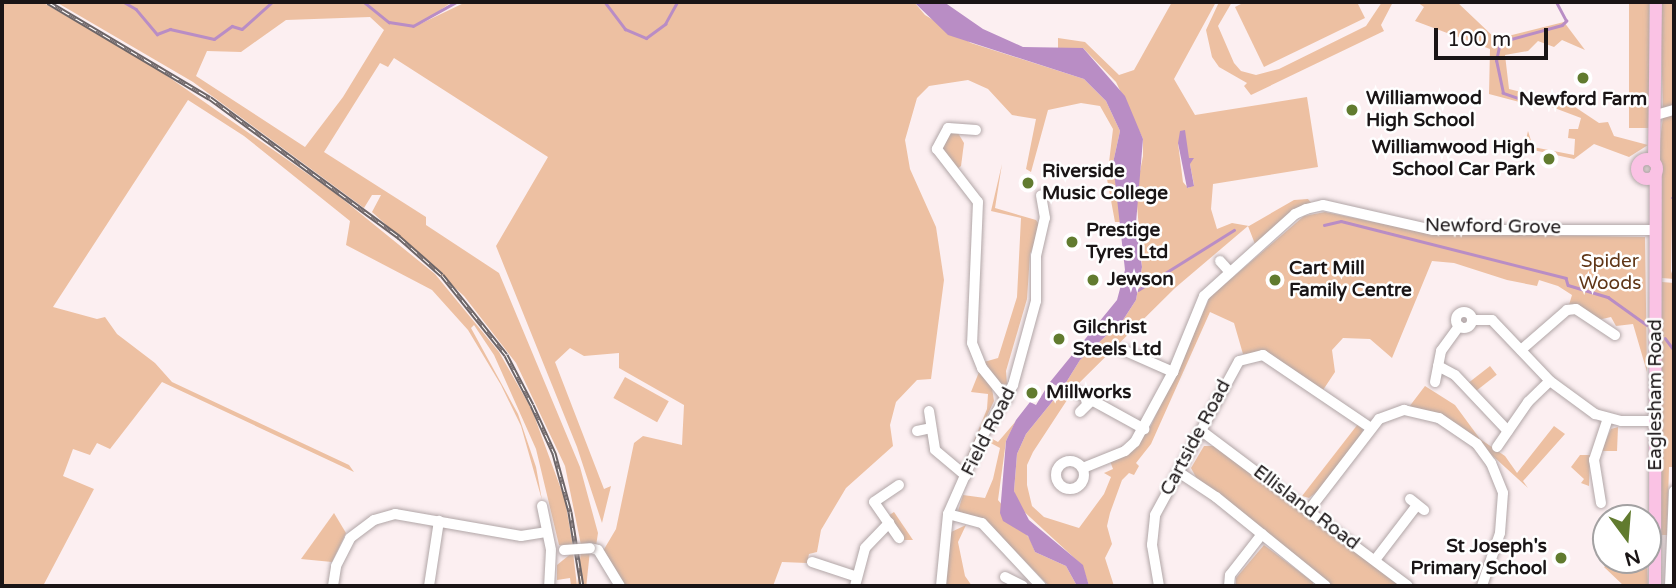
<!DOCTYPE html>
<html>
<head>
<meta charset="utf-8">
<style>
  body { margin:0 }
  #map { position:relative; width:1676px; height:588px; overflow:hidden; background:#fceff1; font-family:"Varela Round",sans-serif }
  div>[style] { position:absolute }
  [style*='--x'] { left:calc(var(--x)*1px); top:calc(var(--y)*1px); width:calc(var(--w)*1px); rotate:calc(var(--a)*1deg) }
  .green>* { inset:0; background:#edc0a2; transform-origin:0 0 }
  .water>* { inset:0; background:#b98dc5 }
  .stream>* { height:2.5px; margin:-1.25px; padding:0 1.25px; transform-origin:1.25px; border-radius:1.25px; background:#b98dc5 }
  .roads { filter:drop-shadow(0 0 2px #b1a6a7) drop-shadow(0 0 2px #b1a6a7) }
  .minor>* { height:10px; margin:-5px; padding:0 5px; transform-origin:5px; border-radius:5px; background:#fff }
  .minor>.ring { margin:-5px; padding:0; box-sizing:content-box; background:none; border:10px solid #fff; border-radius:50% }
  .major>* { height:12px; margin:-6px; padding:0 6px; transform-origin:6px; border-radius:6px; background:#fac2e4 }
  .major>.ring { margin:-6px; padding:0; box-sizing:content-box; background:none; border:12px solid #fac2e4; border-radius:50% }
  .rail>* { height:5px; margin-top:-2.5px; transform-origin:0; background:repeating-linear-gradient(90deg,#fff 0 8px,#6d6567 0 16px); box-sizing:border-box; border-block:2px solid #6d6567 }
  .bridges { filter:drop-shadow(0 0 2px #b1a6a7) drop-shadow(0 0 2px #b1a6a7) }
  .minor-bridge>* { height:10px; margin:-5px; padding:0 5px; transform-origin:5px; border-radius:5px; background:#fff }
  .dots>* { width:19px; height:19px; translate:-50% -50%; box-sizing:border-box; border:4px solid #fff; border-radius:50% }
  span { translate:-50% -50%; white-space:nowrap; text-align:center; line-height:1.15; -webkit-text-stroke:5px #fff; paint-order:stroke }
  .poi-label { font-size:19px; color:#1a1516; font-weight:700 }
  .left { translate:0 -50%; text-align:left }
  .right { translate:-100% -50%; text-align:right }
  .street-label { font-size:19px; color:#1a1516 }
  .park-label { font-size:19px; color:#603617 }
  .frame { position:absolute; inset:0; border:4px solid #1a1516; pointer-events:none }
  .north { position:absolute; left:1592px; top:504px; width:70px; height:70px; box-sizing:border-box; background:#fff; border:2px solid #a3a1a2; border-radius:50%; rotate:164deg; font-size:19px; font-weight:700; line-height:28px; text-align:center; color:#1a1516 }
  .north::after { content:''; display:block; margin:auto; width:24px; height:32px; background:#617b2f; clip-path:polygon(50% 0,100% 100%,50% 72%,0 100%) }
  .scale { position:absolute; left:1434px; top:28px; width:114px; height:32px; box-sizing:border-box; border:4px solid #1a1516; border-top:0; padding-left:9px; font-size:21px; line-height:24px; white-space:nowrap; color:#1a1516; -webkit-text-stroke:5px #fff; paint-order:stroke }
</style>
</head>
<body>
<div id="map">
  <div class="green">
    <div style="clip-path:polygon(2px 2px,42px 2px,150px 64px,335px 193px,435px 274px,499px 352px,532px 410px,565px 500px,573px 547px,559px 545px,536px 449px,494px 355px,474px 325px,471px 328px,518px 414px,536px 467px,542px 500px,521px 426px,501px 385px,468px 330px,432px 290px,346px 245px,350px 221px,244px 136px,188px 100px,53px 307px,97px 319px,105px 317px,117px 334px,155px 363px,172px 382px,349px 465px,354px 472px,162px 382px,110px 449px,97px 443px,90px 455px,73px 449px,63px 476px,94px 489px,43px 586px,2px 586px)"></div>
    <div style="clip-path:polygon(evenodd,56px 2px,452px 2px,420px 24px,466px 2px,914px 2px,925px 15px,971px 43px,1084px 79px,1106px 101px,1120px 131px,1113px 163px,1122px 222px,1115px 222px,1107px 179px,1113px 129px,1100px 106px,1081px 103px,1048px 110px,1031px 172px,1026px 169px,1036px 119px,1012px 115px,988px 89px,968px 80px,929px 86px,917px 98px,905px 140px,910px 169px,936px 227px,944px 280px,931px 379px,917px 380px,896px 402px,890px 425px,893px 446px,846px 488px,821px 530px,817px 552px,809px 554px,807px 563px,782px 562px,773px 586px,624px 586px,603px 551px,616px 529px,634px 443px,643px 436px,682px 445px,684px 405px,619px 368px,619px 353px,584px 356px,570px 348px,555px 362px,604px 489px,611px 486px,602px 523px,577px 447px,496px 246px,548px 157px,394px 58px,388px 67px,380px 63px,324px 152px,426px 217px,426px 225px,499px 273px,580px 467px,598px 533px,596px 546px,581px 545px,565px 466px,516px 363px,464px 296px,372px 212px,381px 195px,372px 195px,364px 208px,193px 82px,56px 2px,370px 17px,384px 30px,343px 97px,305px 147px,196px 76px,207px 51px,241px 52px,286px 20px,370px 17px)"></div>
    <div style="clip-path:polygon(evenodd,1172px 2px,1216px 2px,1174px 79px,1195px 115px,1307px 97px,1318px 167px,1213px 184px,1211px 209px,1217px 229px,1232px 223px,1249px 226px,1294px 200px,1308px 199px,1312px 204px,1255px 244px,1248px 226px,1175px 288px,1071px 391px,1062px 389px,1080px 360px,1123px 320px,1136px 300px,1142px 267px,1136px 192px,1143px 156px,1143px 139px,1116px 82px,1083px 48px,1058px 48px,1058px 38px,1085px 42px,1119px 75px,1134px 70px,1172px 2px,1178px 143px,1190px 164px,1194px 185px,1188px 188px,1183px 182px,1178px 143px)"></div>
    <div style="clip-path:polygon(1219px 2px,1232px 2px,1218px 26px,1234px 63px,1241px 71px,1256px 75px,1279px 69px,1366px 26px,1382px 2px,1393px 2px,1381px 25px,1384px 31px,1251px 95px,1244px 86px,1247px 83px,1219px 67px,1212px 57px,1206px 30px)"></div>
    <div style="clip-path:polygon(1245px 2px,1357px 2px,1365px 18px,1264px 67px,1235px 7px)"></div>
    <div style="clip-path:polygon(1417px 2px,1457px 2px,1496px 39px,1564px 22px,1585px 50px,1562px 40px,1554px 47px,1538px 41px,1528px 51px,1505px 55px,1509px 89px,1572px 105px,1599px 123px,1608px 122px,1614px 136px,1648px 145px,1629px 157px,1594px 144px,1574px 159px,1524px 148px,1528px 131px,1533px 147px,1574px 155px,1575px 139px,1568px 138px,1569px 129px,1578px 129px,1581px 118px,1536px 101px,1527px 104px,1489px 94px,1490px 49px,1415px 21px,1424px 7px)"></div>
    <div style="left:1629px;top:2px;width:20px;height:126px"></div>
    <div style="clip-path:polygon(1660px 2px,1674px 2px,1674px 106px,1663px 109px)"></div>
    <div style="clip-path:polygon(1674px 114px,1671px 271px,1674px 279px,1662px 278px,1662px 171px,1658px 157px,1663px 117px)"></div>
    <div style="clip-path:polygon(950px 132px,958px 133px,964px 143px,961px 166px,957px 169px,942px 151px,943px 140px)"></div>
    <div style="clip-path:polygon(1002px 164px,995px 208px,1036px 220px,1041px 227px,1030px 254px,1027px 299px,1006px 371px,1007px 384px,1002px 385px,984px 362px,998px 358px,1017px 297px,1021px 218px,991px 211px)"></div>
    <div style="clip-path:polygon(1325px 212px,1427px 233px,1645px 237px,1647px 372px,1633px 324px,1616px 326px,1611px 317px,1598px 320px,1569px 305px,1572px 295px,1558px 286px,1539px 280px,1537px 286px,1507px 280px,1454px 263px,1432px 261px,1392px 358px,1370px 339px,1343px 338px,1332px 350px,1335px 372px,1323px 390px,1267px 352px,1243px 354px,1234px 323px,1210px 312px,1151px 444px,1136px 463px,1139px 466px,1134px 475px,1129px 473px,1122px 480px,1110px 513px,1107px 526px,1112px 544px,1105px 558px,1114px 586px,1089px 586px,1082px 565px,1019px 507px,1014px 491px,1017px 454px,1026px 434px,1060px 392px,1071px 394px,1033px 452px,1027px 465px,1027px 485px,1032px 506px,1044px 517px,1079px 528px,1104px 494px,1111px 477px,1104px 473px,1113px 469px,1110px 461px,1149px 430px,1210px 297px,1304px 216px)"></div>
    <div style="clip-path:polygon(1662px 282px,1674px 283px,1674px 467px,1669px 467px,1667px 535px,1661px 535px)"></div>
    <div style="left:1490px;top:366px;width:11px;height:28px;rotate:52deg"></div>
    <div style="clip-path:polygon(979px 372px,992px 388px,994px 401px,964px 465px,987px 409px,988px 394px,971px 392px)"></div>
    <div style="left:625px;top:377px;width:50px;height:24px;rotate:29deg"></div>
    <div style="clip-path:polygon(1425px 386px,1455px 405px,1480px 439px,1505px 456px,1517px 473px,1554px 426px,1565px 434px,1523px 481px,1528px 488px,1459px 425px,1437px 413px,1409px 407px)"></div>
    <div style="clip-path:polygon(1016px 421px,1006px 441px,998px 500px,1030px 539px,1035px 552px,1066px 566px,1077px 586px,1049px 586px,987px 522px,958px 511px,963px 495px,985px 498px,993px 479px,1000px 448px,985px 440px,987px 436px,998px 442px)"></div>
    <div style="clip-path:polygon(1358px 424px,1363px 430px,1360px 437px,1319px 490px,1309px 498px,1302px 496px)"></div>
    <div style="clip-path:polygon(1618px 427px,1617px 451px,1601px 451px,1611px 429px)"></div>
    <div style="clip-path:polygon(1204px 446px,1217px 446px,1403px 586px,1333px 586px,1197px 479px,1191px 468px)"></div>
    <div style="clip-path:polygon(1580px 455px,1590px 455px,1589px 486px,1581px 483px,1584px 479px,1571px 467px)"></div>
    <div style="clip-path:polygon(894px 512px,913px 540px,904px 540px,888px 516px)"></div>
    <div style="clip-path:polygon(334px 513px,346px 533px,332px 562px,301px 559px)"></div>
    <div style="clip-path:polygon(966px 525px,958px 542px,965px 576px,972px 586px,945px 586px,949px 533px)"></div>
    <div style="clip-path:polygon(1264px 545px,1313px 582px,1313px 586px,1236px 586px,1236px 578px)"></div>
    <div style="left:581px;top:550px;width:9px;height:36px;rotate:6deg"></div>
    <div style="clip-path:polygon(573px 552px,577px 586px,571px 586px,570px 578px,557px 580px,557px 565px)"></div>
    <div style="clip-path:polygon(1643px 561px,1647px 561px,1648px 586px,1624px 586px,1604px 567px,1611px 562px,1641px 566px)"></div>
  </div>
  <div class="water">
    <div style="clip-path:polygon(914px 2px,944px 2px,983px 29px,1023px 47px,1083px 48px,1125px 96px,1143px 139px,1136px 223px,1142px 267px,1136px 300px,1123px 320px,1080px 360px,1062px 389px,1050px 382px,1117px 300px,1125px 270px,1113px 163px,1120px 131px,1106px 101px,1084px 79px,948px 35px)"></div>
    <div style="clip-path:polygon(1185px 130px,1189px 158px,1194px 158px,1190px 164px,1194px 186px,1187px 188px,1178px 143px,1180px 131px)"></div>
    <div style="clip-path:polygon(1048px 385px,1060px 392px,1026px 434px,1017px 454px,1014px 491px,1029px 520px,1083px 565px,1089px 586px,1077px 586px,1066px 566px,1035px 552px,1028px 536px,1003px 521px,1000px 513px,1006px 441px,1016px 420px,1030px 402px,1036px 405px)"></div>
  </div>
  <div class="stream">
    <div style="--x:124;--y:2;--w:14;--a:30"></div>
    <div style="--x:136;--y:9;--w:33;--a:50"></div>
    <div style="--x:157;--y:34;--w:14;--a:-21"></div>
    <div style="--x:170;--y:29;--w:45;--a:12.8"></div>
    <div style="--x:214;--y:39;--w:22;--a:-36"></div>
    <div style="--x:232;--y:26;--w:10;--a:17"></div>
    <div style="--x:242;--y:29;--w:40;--a:-42"></div>
    <div style="--x:364;--y:2;--w:32;--a:39"></div>
    <div style="--x:389;--y:22;--w:24;--a:9"></div>
    <div style="--x:413;--y:26;--w:49;--a:-29.2"></div>
    <div style="--x:605;--y:2;--w:34;--a:53"></div>
    <div style="--x:625;--y:29;--w:23;--a:23"></div>
    <div style="--x:646;--y:38;--w:24;--a:-36"></div>
    <div style="--x:665;--y:24;--w:25;--a:-61"></div>
    <div style="--x:1537;--y:105;--w:36;--a:-161"></div>
    <div style="--x:1503;--y:93;--w:33;--a:-102"></div>
    <div style="--x:1496;--y:61;--w:19;--a:-78"></div>
    <div style="--x:1500;--y:42;--w:64;--a:-15.3"></div>
    <div style="--x:1562;--y:25;--w:6;--a:-45"></div>
    <div style="--x:1566;--y:21;--w:21;--a:-118"></div>
    <div style="--x:1672;--y:198;--w:2;--a:0"></div>
    <div style="--x:1324;--y:225;--w:17;--a:-13"></div>
    <div style="--x:1341;--y:221;--w:232;--a:14.2"></div>
    <div style="--x:1566;--y:278;--w:7;--a:74"></div>
    <div style="--x:1568;--y:285;--w:42;--a:16.7"></div>
    <div style="--x:1608;--y:297;--w:48;--a:35.7"></div>
    <div style="--x:1138;--y:290;--w:113;--a:-32"></div>
    <div style="--x:1665;--y:338;--w:15;--a:53"></div>
  </div>
  <div class="roads">
    <div class="minor">
      <div style="--x:1656;--y:115;--w:19;--a:-16"></div>
      <div style="--x:976;--y:130;--w:28;--a:-176"></div>
      <div style="--x:948;--y:128;--w:24;--a:118"></div>
      <div style="--x:937;--y:149;--w:67;--a:52.3"></div>
      <div style="--x:978;--y:202;--w:141;--a:92.4"></div>
      <div style="--x:972;--y:343;--w:27;--a:68"></div>
      <div style="--x:982;--y:368;--w:40;--a:51"></div>
      <div style="--x:1220;--y:261;--w:15;--a:48"></div>
      <div class="ring" style="left:1456px;top:312px;width:6px;height:6px"></div>
      <div style="--x:1473;--y:320;--w:19;--a:0"></div>
      <div style="--x:1492;--y:320;--w:84;--a:46.4"></div>
      <div style="--x:1550;--y:381;--w:56;--a:36.3"></div>
      <div style="--x:1595;--y:414;--w:27;--a:15"></div>
      <div style="--x:1621;--y:421;--w:35;--a:0"></div>
      <div style="--x:1123;--y:350;--w:55;--a:23.7"></div>
      <div style="--x:1521;--y:350;--w:61;--a:-41"></div>
      <div style="--x:1567;--y:310;--w:9;--a:-6"></div>
      <div style="--x:1576;--y:309;--w:47;--a:33.7"></div>
      <div style="--x:1438;--y:366;--w:19;--a:28"></div>
      <div style="--x:1455;--y:375;--w:77;--a:46.6"></div>
      <div style="--x:1435;--y:382;--w:32;--a:-79"></div>
      <div style="--x:1441;--y:351;--w:31;--a:-54"></div>
      <div style="--x:1077;--y:392;--w:77;--a:28.9"></div>
      <div style="--x:929;--y:411;--w:39;--a:81"></div>
      <div style="--x:935;--y:450;--w:40;--a:40"></div>
      <div style="--x:1080;--y:412;--w:14;--a:-45"></div>
      <div style="--x:917;--y:431;--w:14;--a:-12"></div>
      <div style="--x:1203;--y:432;--w:256;--a:36.9"></div>
      <div style="--x:1497;--y:447;--w:55;--a:-55.4"></div>
      <div style="--x:1528;--y:402;--w:30;--a:-44"></div>
      <div class="ring" style="left:1056px;top:461px;width:18px;height:18px"></div>
      <div style="--x:1083;--y:468;--w:45;--a:-22"></div>
      <div style="--x:1125;--y:451;--w:13;--a:-42"></div>
      <div style="--x:1135;--y:442;--w:80;--a:-61.5"></div>
      <div style="--x:1173;--y:372;--w:82;--a:-67.8"></div>
      <div style="--x:1204;--y:296;--w:122;--a:-42"></div>
      <div style="--x:1295;--y:214;--w:12;--a:-24"></div>
      <div style="--x:1306;--y:209;--w:17;--a:-13"></div>
      <div style="--x:1323;--y:205;--w:113;--a:12.8"></div>
      <div style="--x:1433;--y:230;--w:223;--a:0"></div>
      <div style="--x:1180;--y:473;--w:43;--a:33.7"></div>
      <div style="--x:1216;--y:497;--w:141;--a:39"></div>
      <div style="--x:899;--y:485;--w:30;--a:146"></div>
      <div style="--x:874;--y:502;--w:44;--a:55.2"></div>
      <div style="--x:1410;--y:499;--w:18;--a:38"></div>
      <div style="--x:1601;--y:503;--w:44;--a:-99.2"></div>
      <div style="--x:1594;--y:460;--w:44;--a:-71.6"></div>
      <div style="--x:542;--y:506;--w:45;--a:78.4"></div>
      <div style="--x:551;--y:550;--w:36;--a:93"></div>
      <div style="--x:1309;--y:510;--w:115;--a:-52.4"></div>
      <div style="--x:1379;--y:419;--w:27;--a:-20"></div>
      <div style="--x:1404;--y:410;--w:36;--a:13"></div>
      <div style="--x:1439;--y:418;--w:46;--a:34.4"></div>
      <div style="--x:1477;--y:444;--w:24;--a:54"></div>
      <div style="--x:1491;--y:463;--w:32;--a:68"></div>
      <div style="--x:1503;--y:493;--w:40;--a:94.3"></div>
      <div style="--x:1500;--y:533;--w:56;--a:108.8"></div>
      <div style="--x:948;--y:514;--w:35;--a:15"></div>
      <div style="--x:982;--y:523;--w:86;--a:46.9"></div>
      <div style="--x:590;--y:548;--w:8;--a:14"></div>
      <div style="--x:598;--y:550;--w:42;--a:58.6"></div>
      <div style="--x:1375;--y:560;--w:69;--a:-52.6"></div>
      <div style="--x:812;--y:562;--w:47;--a:18.4"></div>
      <div style="--x:1005;--y:577;--w:20;--a:27"></div>
      <div style="--x:333;--y:586;--w:20;--a:-81"></div>
      <div style="--x:336;--y:566;--w:31;--a:-63"></div>
      <div style="--x:350;--y:538;--w:30;--a:-37"></div>
      <div style="--x:374;--y:520;--w:22;--a:-16"></div>
      <div style="--x:395;--y:514;--w:128;--a:9.9"></div>
      <div style="--x:521;--y:536;--w:25;--a:-9"></div>
      <div style="--x:429;--y:586;--w:66;--a:-81.3"></div>
      <div style="--x:855;--y:586;--w:39;--a:-75"></div>
      <div style="--x:865;--y:548;--w:35;--a:-46"></div>
      <div style="--x:941;--y:586;--w:72;--a:-84.4"></div>
      <div style="--x:948;--y:514;--w:84;--a:-66.2"></div>
      <div style="--x:982;--y:437;--w:61;--a:-59.2"></div>
      <div style="--x:1013;--y:385;--w:87;--a:-74.7"></div>
      <div style="--x:1036;--y:301;--w:45;--a:-90"></div>
      <div style="--x:1036;--y:256;--w:39;--a:-77"></div>
      <div style="--x:1045;--y:218;--w:23;--a:-100"></div>
      <div style="--x:1159;--y:586;--w:42;--a:-99.7"></div>
      <div style="--x:1152;--y:545;--w:30;--a:-84"></div>
      <div style="--x:1155;--y:515;--w:175;--a:-61.4"></div>
      <div style="--x:1239;--y:361;--w:25;--a:-14"></div>
      <div style="--x:1263;--y:355;--w:130;--a:34.1"></div>
      <div style="--x:1229;--y:586;--w:11;--a:-85"></div>
      <div style="--x:1230;--y:575;--w:52;--a:-52"></div>
      <div style="--x:1670;--y:586;--w:95;--a:-87.6"></div>
    </div>
    <div class="major">
      <div class="ring" style="left:1637px;top:159px;width:8px;height:8px"></div>
      <div style="--x:1654;--y:162;--w:160;--a:-89.3"></div>
      <div style="--x:1655;--y:586;--w:413;--a:-89.9"></div>
    </div>
  </div>
  <div class="rail">
    <div style="--x:48;--y:2;--w:188;--a:30.7"></div>
    <div style="--x:210;--y:98;--w:235;--a:36.3"></div>
    <div style="--x:399;--y:237;--w:57;--a:41.5"></div>
    <div style="--x:442;--y:275;--w:102;--a:51.3"></div>
    <div style="--x:506;--y:355;--w:56;--a:62.5"></div>
    <div style="--x:532;--y:405;--w:53;--a:65.4"></div>
    <div style="--x:554;--y:453;--w:61;--a:74.8"></div>
    <div style="--x:570;--y:512;--w:75;--a:80.8"></div>
  </div>
  <div class="bridges">
    <div class="minor-bridge">
      <div style="--x:564;--y:550;--w:26;--a:-4"></div>
    </div>
  </div>
  <div class="dots">
    <div style="left:1583px;top:78px;background:#617b2f"></div>
    <div style="left:1352px;top:110px;background:#617b2f"></div>
    <div style="left:1549px;top:159px;background:#617b2f"></div>
    <div style="left:1028px;top:183px;background:#617b2f"></div>
    <div style="left:1072px;top:242px;background:#617b2f"></div>
    <div style="left:1093px;top:280px;background:#617b2f"></div>
    <div style="left:1275px;top:280px;background:#617b2f"></div>
    <div style="left:1059px;top:339px;background:#617b2f"></div>
    <div style="left:1032px;top:393px;background:#617b2f"></div>
    <div style="left:1561px;top:558px;background:#617b2f"></div>
  </div>
  <div class="poi-label">
    <span class="left" style="left:1366px;top:110px">Williamwood<br>High School</span>
    <span style="left:1583px;top:100px">Newford Farm</span>
    <span class="right" style="left:1535px;top:159px">Williamwood High<br>School Car Park</span>
    <span class="left" style="left:1042px;top:183px">Riverside<br>Music College</span>
    <span class="left" style="left:1086px;top:242px">Prestige<br>Tyres Ltd</span>
    <span class="left" style="left:1289px;top:280px">Cart Mill<br>Family Centre</span>
    <span class="left" style="left:1107px;top:280px">Jewson</span>
    <span class="left" style="left:1073px;top:339px">Gilchrist<br>Steels Ltd</span>
    <span class="left" style="left:1046px;top:393px">Millworks</span>
    <span class="right" style="left:1547px;top:558px">St Joseph's<br>Primary School</span>
  </div>
  <div class="street-label">
    <span style="left:1493px;top:227px;rotate:1deg">Newford Grove</span>
    <span style="left:1656px;top:395px;rotate:-90deg">Eaglesham Road</span>
    <span style="left:989px;top:432px;rotate:-63deg">Field Road</span>
    <span style="left:1196px;top:438px;rotate:-62deg">Cartside Road</span>
    <span style="left:1306px;top:508px;rotate:37deg">Ellisland Road</span>
  </div>
  <div class="park-label">
    <span style="left:1610px;top:273px">Spider<br>Woods</span>
  </div>
  <div class="frame"></div>
  <div class="north">N</div>
  <div class="scale">100 m</div>
</div>
</body>
</html>
